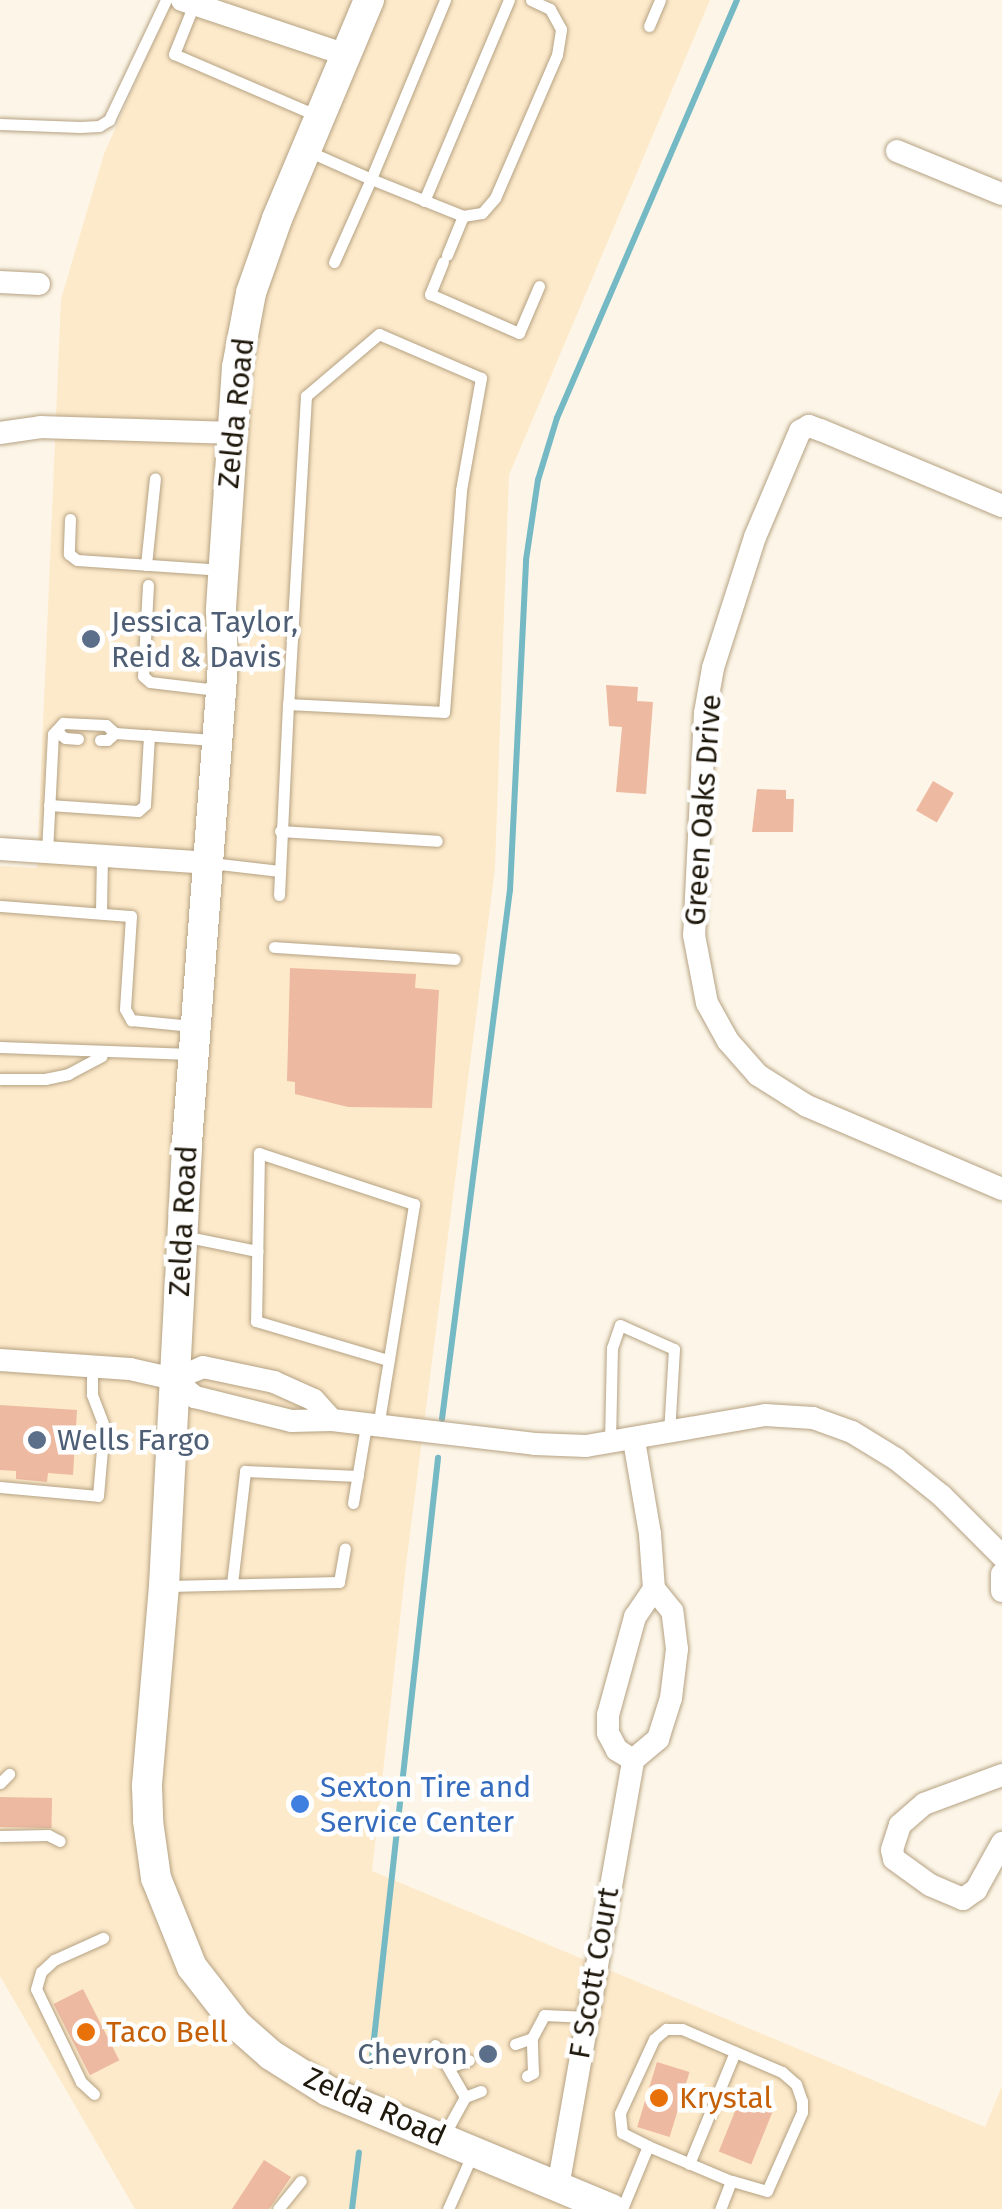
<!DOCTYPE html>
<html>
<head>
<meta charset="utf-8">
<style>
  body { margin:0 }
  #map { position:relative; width:1002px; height:2209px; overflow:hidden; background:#fdf6e8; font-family:"Fira Sans",sans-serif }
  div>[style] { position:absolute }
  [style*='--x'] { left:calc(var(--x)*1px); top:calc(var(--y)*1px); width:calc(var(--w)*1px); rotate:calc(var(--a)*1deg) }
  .built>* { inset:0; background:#fdeaca }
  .stream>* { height:6px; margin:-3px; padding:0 3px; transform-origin:3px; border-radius:3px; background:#75b9c5 }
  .building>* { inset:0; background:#eeb9a1; transform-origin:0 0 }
  .roads { filter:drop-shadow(0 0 2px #b5a283) drop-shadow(0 0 2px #b5a283) }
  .service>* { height:11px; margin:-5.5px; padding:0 5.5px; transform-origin:5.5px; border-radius:5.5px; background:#fff }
  .minor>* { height:22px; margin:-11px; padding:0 11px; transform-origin:11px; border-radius:11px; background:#fff }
  .secondary>* { height:30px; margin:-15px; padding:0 15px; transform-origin:15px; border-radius:15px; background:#fff }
  .dots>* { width:28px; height:28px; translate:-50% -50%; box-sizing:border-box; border:5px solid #fff; border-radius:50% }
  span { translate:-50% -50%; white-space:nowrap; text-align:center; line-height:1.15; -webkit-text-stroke:9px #fff; paint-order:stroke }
  .street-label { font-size:30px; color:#1f180c }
  .service-label { font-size:30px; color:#4e5e75 }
  .left { translate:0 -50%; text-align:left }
  .right { translate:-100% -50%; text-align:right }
  .shop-label { font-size:30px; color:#366cbe }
  .food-label { font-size:30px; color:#c56008 }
</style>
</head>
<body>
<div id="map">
  <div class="built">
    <div style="clip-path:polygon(172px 0,710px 0,509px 475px,495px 868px,406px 1565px,372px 1871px,985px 2127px,1002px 2086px,1002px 2209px,135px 2209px,0 1976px,0 866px,37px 868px,61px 299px,104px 154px)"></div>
  </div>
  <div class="stream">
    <div style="--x:442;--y:1419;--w:533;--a:-82.68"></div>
    <div style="--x:510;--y:890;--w:330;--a:-87.2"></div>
    <div style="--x:526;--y:560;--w:81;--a:-81.5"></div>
    <div style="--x:538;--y:480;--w:65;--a:-73"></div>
    <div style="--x:557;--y:418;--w:455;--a:-66.7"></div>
    <div style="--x:371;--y:2066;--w:612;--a:-83.71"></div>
    <div style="--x:352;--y:2209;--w:57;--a:-83"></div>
  </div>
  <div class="building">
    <div style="clip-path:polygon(606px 685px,638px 687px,637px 701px,653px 702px,646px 794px,616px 792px,622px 727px,609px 726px)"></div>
    <div style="left:933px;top:781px;width:24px;height:34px;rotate:30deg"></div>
    <div style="clip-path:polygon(757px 789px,786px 790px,786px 799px,794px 799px,793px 832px,752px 832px)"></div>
    <div style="clip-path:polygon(290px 968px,416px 974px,415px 988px,439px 990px,432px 1108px,348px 1107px,295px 1094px,295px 1082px,287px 1081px)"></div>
    <div style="clip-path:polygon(0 1405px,77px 1410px,73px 1475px,48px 1473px,47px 1482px,16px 1479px,16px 1471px,0 1470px)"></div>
    <div style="left:0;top:1797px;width:52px;height:30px;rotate:1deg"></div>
    <div style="left:83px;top:1989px;width:80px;height:33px;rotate:63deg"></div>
    <div style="left:657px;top:2062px;width:34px;height:68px;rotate:17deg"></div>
    <div style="left:742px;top:2094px;width:35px;height:62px;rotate:22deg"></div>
    <div style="clip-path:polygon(264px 2160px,291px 2177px,269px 2209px,232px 2209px)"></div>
  </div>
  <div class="roads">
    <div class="service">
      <div style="--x:445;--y:0;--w:194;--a:112.5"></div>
      <div style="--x:371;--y:179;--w:99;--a:21.9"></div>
      <div style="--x:463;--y:216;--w:19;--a:-9"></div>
      <div style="--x:482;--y:213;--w:20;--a:-49"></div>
      <div style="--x:495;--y:198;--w:156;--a:-66.6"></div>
      <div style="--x:557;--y:55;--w:26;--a:-81"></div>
      <div style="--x:561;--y:29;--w:23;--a:-119"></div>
      <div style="--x:550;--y:9;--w:21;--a:-155"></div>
      <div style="--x:194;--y:4;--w:54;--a:111.8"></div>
      <div style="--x:174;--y:54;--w:157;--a:23.3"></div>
      <div style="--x:649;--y:26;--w:28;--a:-67"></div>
      <div style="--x:0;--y:124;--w:80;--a:2.1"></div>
      <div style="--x:80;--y:127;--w:19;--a:-3"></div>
      <div style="--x:99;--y:126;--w:12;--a:-31"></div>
      <div style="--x:109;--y:120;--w:133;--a:-64.6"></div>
      <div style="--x:310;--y:152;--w:67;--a:23.9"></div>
      <div style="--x:371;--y:179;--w:91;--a:114"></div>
      <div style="--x:424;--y:201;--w:218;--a:-67.1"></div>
      <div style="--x:447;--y:255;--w:42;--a:-67.7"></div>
      <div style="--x:443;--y:262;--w:35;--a:112"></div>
      <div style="--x:430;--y:294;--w:97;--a:23.7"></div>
      <div style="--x:519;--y:333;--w:51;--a:-66.9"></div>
      <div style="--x:70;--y:519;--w:35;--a:92"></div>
      <div style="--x:69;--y:554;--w:10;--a:37"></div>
      <div style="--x:77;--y:560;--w:146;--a:3.9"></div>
      <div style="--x:146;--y:565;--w:87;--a:-84.1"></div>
      <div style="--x:148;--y:585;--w:91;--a:93.1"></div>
      <div style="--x:143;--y:676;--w:9;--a:41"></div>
      <div style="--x:150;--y:682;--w:67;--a:6.8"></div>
      <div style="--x:56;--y:731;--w:11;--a:38"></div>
      <div style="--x:65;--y:738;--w:13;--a:4"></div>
      <div style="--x:100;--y:740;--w:7;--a:0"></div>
      <div style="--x:107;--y:740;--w:11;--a:-41"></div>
      <div style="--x:49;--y:805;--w:89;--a:3.9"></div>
      <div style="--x:138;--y:811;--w:9;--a:-41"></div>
      <div style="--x:145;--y:805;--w:70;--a:-86.7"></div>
      <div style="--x:280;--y:831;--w:157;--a:3.6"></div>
      <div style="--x:47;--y:852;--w:118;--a:-87.1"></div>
      <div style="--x:53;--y:734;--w:15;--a:-48"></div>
      <div style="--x:63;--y:723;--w:43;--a:2.7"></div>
      <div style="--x:106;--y:725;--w:12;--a:42"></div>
      <div style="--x:115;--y:733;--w:99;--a:4"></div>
      <div style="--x:211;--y:863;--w:69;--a:6.6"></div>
      <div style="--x:279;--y:895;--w:191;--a:-87.3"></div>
      <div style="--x:288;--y:704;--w:156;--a:2.9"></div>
      <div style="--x:444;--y:712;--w:223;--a:-85.6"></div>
      <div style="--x:461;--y:490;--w:114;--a:-79.9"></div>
      <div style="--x:481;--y:378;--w:111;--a:-156.7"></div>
      <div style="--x:379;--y:334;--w:96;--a:139.7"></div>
      <div style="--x:306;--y:396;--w:309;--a:93.3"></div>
      <div style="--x:0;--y:906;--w:131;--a:4.4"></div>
      <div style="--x:131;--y:916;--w:93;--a:93.7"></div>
      <div style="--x:125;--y:1009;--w:13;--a:61"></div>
      <div style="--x:131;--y:1020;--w:61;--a:5.6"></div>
      <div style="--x:101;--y:912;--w:56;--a:-89"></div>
      <div style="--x:274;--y:947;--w:181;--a:3.8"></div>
      <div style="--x:0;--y:1047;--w:191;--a:2.1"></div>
      <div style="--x:0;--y:1079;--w:45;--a:0"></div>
      <div style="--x:45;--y:1079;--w:24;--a:-12"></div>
      <div style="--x:68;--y:1074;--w:38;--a:-28"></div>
      <div style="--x:183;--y:1236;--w:76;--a:11.5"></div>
      <div style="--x:378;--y:1427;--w:226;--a:-80.8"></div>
      <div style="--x:414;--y:1204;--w:163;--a:-161.8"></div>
      <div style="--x:259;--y:1153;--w:168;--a:91"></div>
      <div style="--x:256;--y:1321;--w:138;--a:16.5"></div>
      <div style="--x:610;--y:1443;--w:95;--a:-88.8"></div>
      <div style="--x:612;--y:1348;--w:24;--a:-71"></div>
      <div style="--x:620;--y:1325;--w:59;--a:24"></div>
      <div style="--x:674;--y:1349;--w:83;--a:93.4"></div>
      <div style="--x:0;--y:1487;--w:98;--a:5.2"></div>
      <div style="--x:98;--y:1496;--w:70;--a:-85.1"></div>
      <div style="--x:104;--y:1426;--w:34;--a:-111"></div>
      <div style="--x:92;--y:1394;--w:28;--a:-90"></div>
      <div style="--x:353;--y:1503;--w:79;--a:-80.5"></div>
      <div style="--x:232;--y:1584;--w:114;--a:-83.4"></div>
      <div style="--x:245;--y:1471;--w:113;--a:2.5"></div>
      <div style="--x:168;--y:1586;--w:171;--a:-1.3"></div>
      <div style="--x:339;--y:1582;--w:34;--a:-80"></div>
      <div style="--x:0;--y:1783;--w:13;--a:-45"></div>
      <div style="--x:0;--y:1836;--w:48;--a:-1.2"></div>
      <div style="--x:48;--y:1835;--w:13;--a:27"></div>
      <div style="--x:515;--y:2044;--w:18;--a:-19"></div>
      <div style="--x:435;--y:2045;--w:60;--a:60"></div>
      <div style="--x:465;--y:2097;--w:17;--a:-21"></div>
      <div style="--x:449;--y:2067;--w:21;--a:-19"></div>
      <div style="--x:527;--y:2076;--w:7;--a:-27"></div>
      <div style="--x:533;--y:2073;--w:35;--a:-92"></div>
      <div style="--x:532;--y:2038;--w:26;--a:-62"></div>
      <div style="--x:544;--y:2015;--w:43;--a:2.7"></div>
      <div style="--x:94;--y:2094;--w:18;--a:-137"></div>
      <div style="--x:81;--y:2082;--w:103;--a:-115.8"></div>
      <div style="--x:36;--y:1989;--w:18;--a:-74"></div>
      <div style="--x:41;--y:1972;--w:18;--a:-43"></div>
      <div style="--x:54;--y:1960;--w:54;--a:-24.2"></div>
      <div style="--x:443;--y:2137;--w:46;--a:-61.2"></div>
      <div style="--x:648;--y:2146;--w:29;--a:-153"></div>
      <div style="--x:622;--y:2133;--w:20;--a:-96"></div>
      <div style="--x:620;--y:2113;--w:81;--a:-65.3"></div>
      <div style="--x:654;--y:2039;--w:16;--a:-40"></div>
      <div style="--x:666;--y:2029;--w:16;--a:0"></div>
      <div style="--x:682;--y:2029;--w:109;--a:23.3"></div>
      <div style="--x:782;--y:2072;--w:18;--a:41"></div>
      <div style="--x:796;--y:2084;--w:18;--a:71"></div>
      <div style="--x:802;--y:2101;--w:11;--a:90"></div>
      <div style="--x:802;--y:2112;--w:86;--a:113.9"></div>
      <div style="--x:767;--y:2191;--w:37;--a:-164"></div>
      <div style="--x:689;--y:2164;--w:121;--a:-67.7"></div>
      <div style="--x:278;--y:2209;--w:36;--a:-51"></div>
      <div style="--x:448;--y:2209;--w:59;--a:-66"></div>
      <div style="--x:622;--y:2209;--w:68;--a:-67.6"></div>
      <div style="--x:648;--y:2146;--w:90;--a:22.9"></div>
      <div style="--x:731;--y:2181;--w:30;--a:111"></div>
    </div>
    <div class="minor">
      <div style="--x:182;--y:0;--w:173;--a:18.5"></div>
      <div style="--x:897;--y:151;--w:113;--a:22.3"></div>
      <div style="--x:0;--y:282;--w:39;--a:3"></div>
      <div style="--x:0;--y:433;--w:41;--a:-8.3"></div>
      <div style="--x:41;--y:427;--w:191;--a:1.8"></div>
      <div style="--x:1002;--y:506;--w:197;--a:-157.3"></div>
      <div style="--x:820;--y:430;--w:12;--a:-160"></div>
      <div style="--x:809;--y:426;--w:10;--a:151"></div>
      <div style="--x:800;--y:431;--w:115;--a:113"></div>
      <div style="--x:755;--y:537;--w:138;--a:107.8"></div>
      <div style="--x:713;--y:668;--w:46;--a:100.1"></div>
      <div style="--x:705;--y:713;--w:222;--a:92.8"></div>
      <div style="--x:694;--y:935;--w:69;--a:79.2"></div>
      <div style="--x:707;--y:1003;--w:43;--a:61.1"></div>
      <div style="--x:728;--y:1041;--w:45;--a:48.6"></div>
      <div style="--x:758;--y:1075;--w:58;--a:32.3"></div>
      <div style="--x:807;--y:1106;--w:212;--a:23.1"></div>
      <div style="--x:0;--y:849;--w:211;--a:3.8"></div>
      <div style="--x:0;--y:1360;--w:130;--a:4"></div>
      <div style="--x:130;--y:1369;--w:45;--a:12.8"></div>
      <div style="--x:174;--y:1379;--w:28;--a:41"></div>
      <div style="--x:195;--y:1397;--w:99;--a:14"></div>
      <div style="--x:291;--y:1421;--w:41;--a:-1.4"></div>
      <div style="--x:332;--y:1420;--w:204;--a:6.7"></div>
      <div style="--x:535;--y:1444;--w:51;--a:2.2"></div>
      <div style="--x:586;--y:1446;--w:182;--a:-9.8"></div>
      <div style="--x:765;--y:1415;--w:48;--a:3.6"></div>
      <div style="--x:813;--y:1418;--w:41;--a:19.7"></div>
      <div style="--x:852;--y:1432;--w:52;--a:31.5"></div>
      <div style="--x:896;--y:1459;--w:59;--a:38.8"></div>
      <div style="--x:942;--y:1496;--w:85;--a:45"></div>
      <div style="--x:174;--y:1379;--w:31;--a:-22"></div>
      <div style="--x:203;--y:1367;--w:73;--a:11.9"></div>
      <div style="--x:274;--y:1382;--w:44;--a:24.2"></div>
      <div style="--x:314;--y:1400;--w:27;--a:48"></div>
      <div style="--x:1002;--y:1574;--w:17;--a:90"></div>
      <div style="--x:633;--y:1760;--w:33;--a:-40"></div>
      <div style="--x:658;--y:1739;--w:43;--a:-72.4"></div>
      <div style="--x:671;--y:1698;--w:49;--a:-83"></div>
      <div style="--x:677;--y:1649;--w:38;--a:-97"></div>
      <div style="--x:672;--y:1611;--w:28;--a:-129"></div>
      <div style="--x:1002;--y:1775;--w:83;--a:159.6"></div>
      <div style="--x:924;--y:1804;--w:32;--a:139"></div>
      <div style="--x:900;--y:1825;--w:26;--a:108"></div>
      <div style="--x:892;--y:1850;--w:9;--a:77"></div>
      <div style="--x:894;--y:1859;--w:44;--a:35.8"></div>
      <div style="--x:930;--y:1885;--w:36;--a:23"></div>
      <div style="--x:963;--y:1899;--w:16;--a:-35"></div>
      <div style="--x:976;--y:1890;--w:54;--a:-61"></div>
      <div style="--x:558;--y:2187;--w:434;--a:-80"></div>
      <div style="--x:633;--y:1760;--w:19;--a:-148"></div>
      <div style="--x:617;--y:1750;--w:19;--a:-118"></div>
      <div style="--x:608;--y:1733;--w:18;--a:-90"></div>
      <div style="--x:608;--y:1715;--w:102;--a:-74.6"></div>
      <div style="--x:635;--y:1617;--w:34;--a:-56"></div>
      <div style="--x:654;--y:1589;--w:55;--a:-94.2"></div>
      <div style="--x:650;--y:1534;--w:95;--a:-99.7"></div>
    </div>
    <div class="secondary">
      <div style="--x:369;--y:0;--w:238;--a:112.8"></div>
      <div style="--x:277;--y:219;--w:78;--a:109.4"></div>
      <div style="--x:251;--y:293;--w:75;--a:100.7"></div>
      <div style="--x:237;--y:367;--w:244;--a:93.8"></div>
      <div style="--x:221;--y:610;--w:54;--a:87.9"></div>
      <div style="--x:223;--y:664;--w:484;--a:94.3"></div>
      <div style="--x:187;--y:1147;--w:440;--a:93"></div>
      <div style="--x:164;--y:1586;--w:201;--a:94.9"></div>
      <div style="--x:147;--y:1786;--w:35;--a:88"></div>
      <div style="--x:148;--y:1821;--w:58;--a:82"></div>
      <div style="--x:156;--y:1878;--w:96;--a:68"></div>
      <div style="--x:192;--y:1967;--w:73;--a:52.2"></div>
      <div style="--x:237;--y:2025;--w:45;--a:41.4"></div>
      <div style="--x:271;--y:2055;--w:67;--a:32.3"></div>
      <div style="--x:328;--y:2091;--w:307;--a:22.6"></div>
    </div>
  </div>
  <div class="dots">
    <div style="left:91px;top:639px;background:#5c6f8a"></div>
    <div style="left:37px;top:1440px;background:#5c6f8a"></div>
    <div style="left:300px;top:1804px;background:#3f7fe0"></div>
    <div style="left:86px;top:2032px;background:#e8710a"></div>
    <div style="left:488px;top:2054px;background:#5c6f8a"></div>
    <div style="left:659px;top:2098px;background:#e8710a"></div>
  </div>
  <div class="street-label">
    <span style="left:236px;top:413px;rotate:-84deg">Zelda Road</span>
    <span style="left:703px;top:810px;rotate:-86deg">Green Oaks Drive</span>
    <span style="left:183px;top:1221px;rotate:-87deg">Zelda Road</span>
    <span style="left:594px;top:1973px;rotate:-80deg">F Scott Court</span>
    <span style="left:375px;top:2107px;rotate:24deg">Zelda Road</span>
  </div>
  <div class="service-label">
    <span class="left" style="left:111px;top:639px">Jessica Taylor,<br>Reid &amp; Davis</span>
    <span class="left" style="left:57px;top:1440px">Wells Fargo</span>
    <span class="right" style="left:468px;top:2054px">Chevron</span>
  </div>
  <div class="shop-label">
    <span class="left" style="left:320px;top:1804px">Sexton Tire and<br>Service Center</span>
  </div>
  <div class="food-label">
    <span class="left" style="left:106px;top:2032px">Taco Bell</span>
    <span class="left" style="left:679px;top:2098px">Krystal</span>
  </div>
</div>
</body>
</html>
